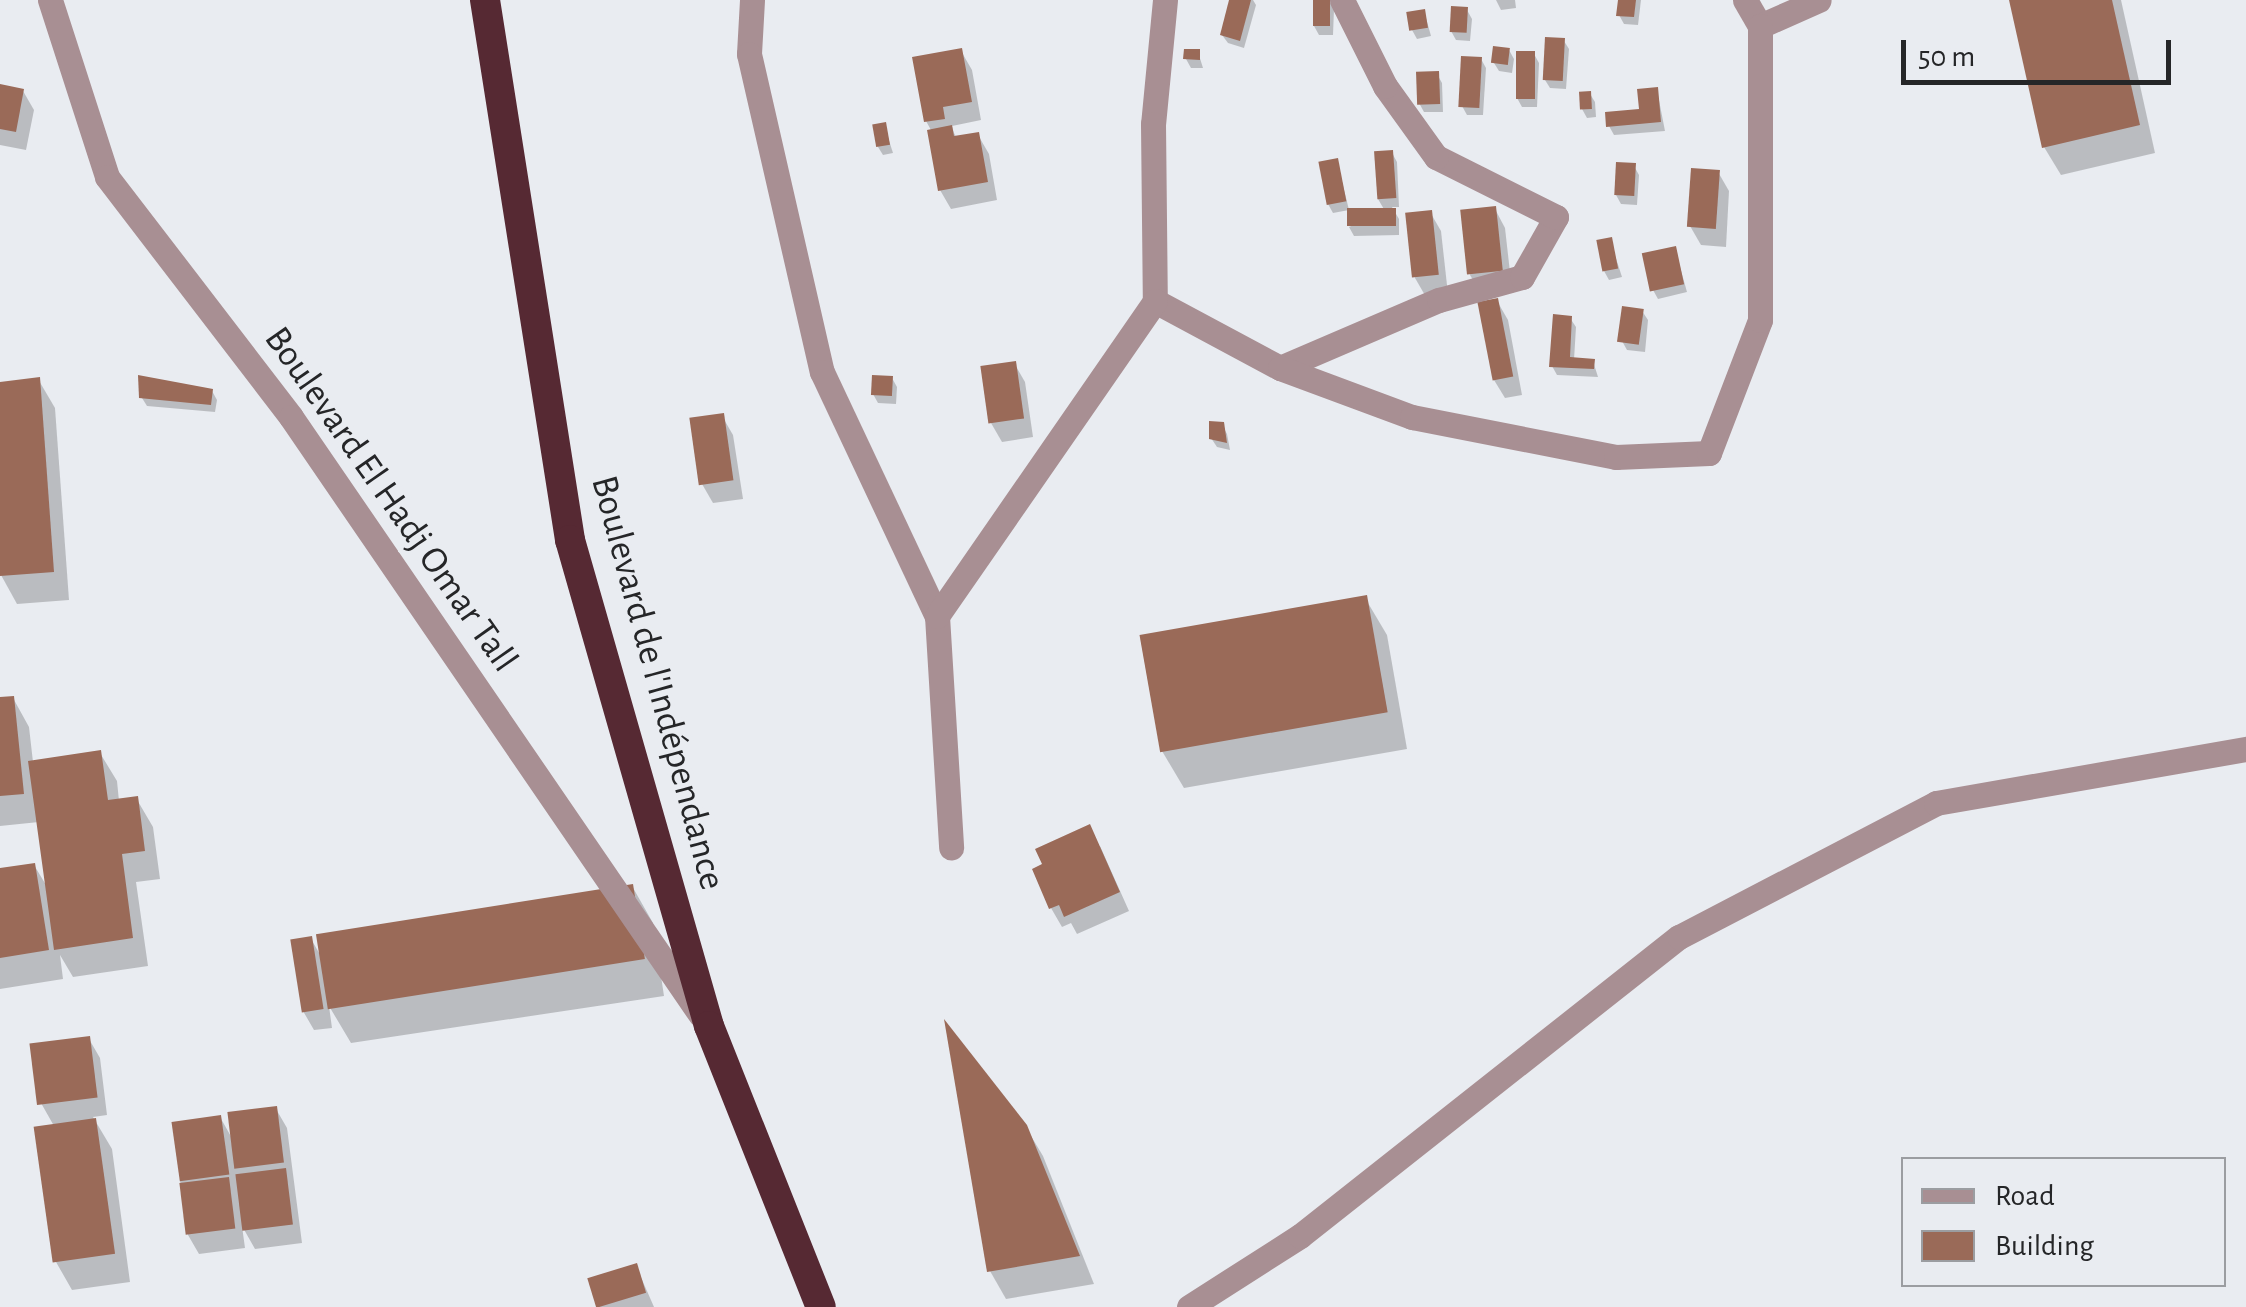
<!DOCTYPE html>
<html>
<head>
<meta charset="utf-8">
<style>
  body { margin:0 }
  #map { position:relative; width:2246px; height:1307px; overflow:hidden; background:#e9ecf1; font-family:"Alegreya Sans",sans-serif }
  div>[style] { position:absolute }
  [style*='--x'] { left:calc(var(--x)*1px); top:calc(var(--y)*1px); width:calc(var(--w)*1px); rotate:calc(var(--a)*1deg) }
  .shadow>* { inset:0; background:#0003 }
  .building>* { inset:0; background:#9a6a58; transform-origin:0 0 }
  .minor>* { height:25px; margin:-12.5px; padding:0 12.5px; transform-origin:12.5px; border-radius:12.5px; background:#a88f93 }
  .highway>* { height:30px; margin:-15px; padding:0 15px; transform-origin:15px; border-radius:15px; background:#562933 }
  span { translate:-50% -50%; white-space:nowrap; text-align:center; line-height:1.15; -webkit-text-stroke:9px #e9ecf1; paint-order:stroke }
  .street-label { font-size:38px; color:#252628 }
  .legend { position:absolute; left:1901px; top:1157px; width:325px; height:130px; box-sizing:border-box; background:#e9ecf1; border:2px solid #9b9da1; margin:0; padding:12px 18px; list-style:none; font-size:30px; color:#252628 }
  .legend li { display:flex; align-items:center; gap:20px; height:50px }
  .legend b { width:50px; border:2px solid #9b9da1 }
  .scale { position:absolute; left:1901px; top:40px; width:270px; height:45px; box-sizing:border-box; border:5px solid #252628; border-top:0; padding-left:12px; font-size:30px; line-height:35px; white-space:nowrap; color:#252628; -webkit-text-stroke:8px #e9ecf1; paint-order:stroke }
</style>
</head>
<body>
<div id="map">
  <div class="shadow">
    <div style="clip-path:polygon(1232px 0,1253px 0,1256px 5px,1244px 48px,1228px 43px,1222px 35px)"></div>
    <div style="clip-path:polygon(1315px 0,1329px 0,1334px 9px,1333px 35px,1319px 35px,1314px 26px)"></div>
    <div style="clip-path:polygon(1496px 0,1515px 0,1516px 8px,1501px 10px)"></div>
    <div style="clip-path:polygon(1620px 0,1641px 0,1638px 25px,1624px 24px,1619px 15px)"></div>
    <div style="clip-path:polygon(2012px 0,2121px 0,2155px 153px,2061px 175px,2044px 147px)"></div>
    <div style="clip-path:polygon(1467px 10px,1472px 19px,1470px 41px,1456px 40px,1451px 31px)"></div>
    <div style="clip-path:polygon(1424px 11px,1431px 36px,1417px 39px,1412px 30px)"></div>
    <div style="clip-path:polygon(1564px 41px,1569px 49px,1566px 89px,1550px 88px,1545px 80px)"></div>
    <div style="clip-path:polygon(1509px 50px,1514px 59px,1512px 73px,1499px 71px,1494px 63px)"></div>
    <div style="clip-path:polygon(961px 51px,972px 70px,981px 120px,952px 126px,954px 133px,957px 139px,978px 135px,989px 154px,997px 200px,951px 209px,940px 190px,932px 132px,926px 121px)"></div>
    <div style="clip-path:polygon(1198px 52px,1203px 68px,1191px 68px,1186px 59px)"></div>
    <div style="clip-path:polygon(1534px 54px,1539px 63px,1537px 107px,1522px 107px,1517px 98px)"></div>
    <div style="clip-path:polygon(1481px 59px,1486px 68px,1483px 115px,1467px 115px,1462px 106px)"></div>
    <div style="clip-path:polygon(1437px 74px,1442px 83px,1443px 112px,1424px 112px,1419px 103px)"></div>
    <div style="clip-path:polygon(0 86px,23px 91px,34px 110px,26px 150px,0 145px)"></div>
    <div style="clip-path:polygon(1657px 90px,1665px 131px,1614px 135px,1609px 126px,1642px 111px)"></div>
    <div style="clip-path:polygon(1590px 94px,1595px 102px,1596px 117px,1587px 118px,1582px 109px)"></div>
    <div style="clip-path:polygon(884px 125px,893px 153px,883px 155px,878px 147px)"></div>
    <div style="clip-path:polygon(1392px 153px,1397px 162px,1399px 207px,1392px 207px,1399px 219px,1399px 235px,1354px 236px,1349px 227px,1385px 211px,1378px 199px)"></div>
    <div style="clip-path:polygon(1337px 161px,1349px 210px,1333px 213px,1328px 204px)"></div>
    <div style="clip-path:polygon(1634px 166px,1639px 175px,1637px 205px,1621px 204px,1616px 195px)"></div>
    <div style="clip-path:polygon(1718px 172px,1729px 191px,1726px 247px,1701px 245px,1690px 226px)"></div>
    <div style="clip-path:polygon(1495px 209px,1505px 228px,1512px 290px,1481px 294px,1470px 275px)"></div>
    <div style="clip-path:polygon(1430px 212px,1441px 231px,1448px 294px,1426px 297px,1415px 278px)"></div>
    <div style="clip-path:polygon(1610px 240px,1622px 277px,1609px 280px,1604px 271px)"></div>
    <div style="clip-path:polygon(1675px 249px,1687px 292px,1658px 299px,1653px 290px)"></div>
    <div style="clip-path:polygon(1497px 301px,1508px 320px,1522px 395px,1505px 398px,1494px 380px)"></div>
    <div style="clip-path:polygon(1642px 311px,1648px 320px,1645px 352px,1627px 350px,1622px 341px)"></div>
    <div style="clip-path:polygon(1570px 318px,1576px 327px,1574px 360px,1593px 361px,1598px 377px,1557px 375px,1552px 366px)"></div>
    <div style="clip-path:polygon(1014px 363px,1025px 382px,1033px 437px,1002px 442px,991px 423px)"></div>
    <div style="clip-path:polygon(892px 378px,897px 387px,896px 404px,878px 403px,873px 394px)"></div>
    <div style="clip-path:polygon(38px 379px,55px 408px,69px 600px,17px 604px,1px 575px,0 385px)"></div>
    <div style="clip-path:polygon(212px 391px,217px 400px,215px 412px,147px 406px,142px 398px)"></div>
    <div style="clip-path:polygon(722px 416px,733px 435px,743px 499px,713px 503px,702px 484px)"></div>
    <div style="clip-path:polygon(1222px 425px,1227px 434px,1230px 450px,1217px 447px,1211px 438px)"></div>
    <div style="clip-path:polygon(1365px 598px,1387px 635px,1407px 749px,1184px 788px,1162px 751px)"></div>
    <div style="clip-path:polygon(13px 698px,29px 727px,33px 762px,100px 753px,117px 781px,119px 801px,136px 798px,153px 827px,160px 879px,136px 882px,148px 966px,73px 977px,60px 955px,63px 979px,0 989px,0 871px,34px 865px,49px 890px,39px 822px,0 826px,0 700px)"></div>
    <div style="clip-path:polygon(1100px 846px,1129px 911px,1077px 934px,1071px 923px,1062px 927px,1051px 908px)"></div>
    <div style="clip-path:polygon(632px 886px,653px 923px,664px 996px,351px 1043px,329px 1006px,332px 1028px,314px 1030px,303px 1011px,311px 939px,322px 958px)"></div>
    <div style="clip-path:polygon(89px 1039px,100px 1058px,107px 1115px,93px 1117px,112px 1149px,130px 1282px,72px 1290px,56px 1262px,54px 1126px,41px 1103px)"></div>
    <div style="clip-path:polygon(276px 1109px,287px 1128px,302px 1243px,255px 1249px,242px 1226px,245px 1248px,199px 1254px,188px 1235px,180px 1180px,220px 1117px,233px 1140px)"></div>
    <div style="clip-path:polygon(1025px 1126px,1043px 1156px,1094px 1284px,1006px 1299px,990px 1271px)"></div>
    <div style="clip-path:polygon(636px 1266px,654px 1307px,599px 1307px,590px 1280px)"></div>
  </div>
  <div class="building">
    <div style="clip-path:polygon(1229px 0,1251px 0,1240px 41px,1220px 35px)"></div>
    <div style="left:1313px;top:0;width:17px;height:26px"></div>
    <div style="clip-path:polygon(1618px 0,1636px 0,1634px 17px,1616px 16px)"></div>
    <div style="clip-path:polygon(2009px 0,2112px 0,2140px 125px,2042px 148px)"></div>
    <div style="left:1451px;top:6px;width:17px;height:26px;rotate:3deg"></div>
    <div style="left:1425px;top:9px;width:19px;height:19px;rotate:81deg"></div>
    <div style="left:1545px;top:37px;width:20px;height:43px;rotate:3deg"></div>
    <div style="left:1493px;top:46px;width:17px;height:17px;rotate:7deg"></div>
    <div style="clip-path:polygon(962px 48px,972px 102px,943px 107px,945px 119px,924px 122px,912px 57px)"></div>
    <div style="clip-path:polygon(1184px 49px,1200px 49px,1200px 60px,1183px 59px)"></div>
    <div style="left:1516px;top:51px;width:19px;height:48px"></div>
    <div style="left:1461px;top:56px;width:21px;height:51px;rotate:3deg"></div>
    <div style="left:1439px;top:71px;width:33px;height:23px;rotate:88deg"></div>
    <div style="clip-path:polygon(0 84px,24px 89px,16px 132px,0 129px)"></div>
    <div style="clip-path:polygon(1658px 87px,1661px 122px,1606px 127px,1605px 112px,1639px 109px,1637px 89px)"></div>
    <div style="left:1591px;top:91px;width:18px;height:12px;rotate:87deg"></div>
    <div style="left:886px;top:122px;width:23px;height:14px;rotate:80deg"></div>
    <div style="clip-path:polygon(952px 125px,954px 136px,979px 132px,988px 182px,938px 191px,927px 130px)"></div>
    <div style="left:1393px;top:150px;width:48px;height:19px;rotate:86deg"></div>
    <div style="left:1338px;top:158px;width:44px;height:20px;rotate:79deg"></div>
    <div style="left:1616px;top:162px;width:20px;height:33px;rotate:3deg"></div>
    <div style="left:1691px;top:168px;width:29px;height:59px;rotate:4deg"></div>
    <div style="left:1496px;top:206px;width:65px;height:36px;rotate:84deg"></div>
    <div style="left:1396px;top:208px;width:18px;height:49px;rotate:90deg"></div>
    <div style="left:1432px;top:210px;width:65px;height:27px;rotate:84deg"></div>
    <div style="left:1612px;top:237px;width:32px;height:16px;rotate:79deg"></div>
    <div style="left:1676px;top:246px;width:39px;height:35px;rotate:78deg"></div>
    <div style="left:1498px;top:298px;width:80px;height:21px;rotate:79deg"></div>
    <div style="left:1622px;top:306px;width:22px;height:36px;rotate:8deg"></div>
    <div style="clip-path:polygon(1553px 314px,1572px 316px,1570px 357px,1595px 359px,1594px 369px,1549px 367px)"></div>
    <div style="left:1016px;top:361px;width:58px;height:36px;rotate:82deg"></div>
    <div style="clip-path:polygon(138px 375px,213px 389px,211px 405px,139px 398px)"></div>
    <div style="left:872px;top:375px;width:21px;height:20px;rotate:3deg"></div>
    <div style="clip-path:polygon(40px 377px,54px 572px,0 576px,0 382px)"></div>
    <div style="left:724px;top:413px;width:68px;height:35px;rotate:82deg"></div>
    <div style="clip-path:polygon(1209px 421px,1224px 422px,1227px 443px,1209px 439px)"></div>
    <div style="left:1367px;top:595px;width:119px;height:231px;rotate:80deg"></div>
    <div style="clip-path:polygon(14px 696px,24px 794px,0 796px,0 697px)"></div>
    <div style="clip-path:polygon(101px 750px,108px 800px,138px 796px,145px 851px,122px 854px,133px 938px,54px 950px,28px 761px)"></div>
    <div style="clip-path:polygon(1090px 824px,1120px 892px,1064px 917px,1059px 905px,1049px 909px,1032px 869px,1042px 864px,1035px 849px)"></div>
    <div style="clip-path:polygon(35px 863px,49px 950px,0 958px,0 868px)"></div>
    <div style="left:633px;top:884px;width:76px;height:321px;rotate:81deg"></div>
    <div style="left:312px;top:936px;width:74px;height:22px;rotate:81deg"></div>
    <div style="clip-path:polygon(944px 1019px,1027px 1125px,1080px 1256px,987px 1272px)"></div>
    <div style="left:90px;top:1036px;width:62px;height:61px;rotate:83deg"></div>
    <div style="left:277px;top:1106px;width:57px;height:50px;rotate:83deg"></div>
    <div style="left:221px;top:1115px;width:60px;height:50px;rotate:82deg"></div>
    <div style="left:96px;top:1118px;width:137px;height:63px;rotate:82deg"></div>
    <div style="left:286px;top:1168px;width:57px;height:51px;rotate:83deg"></div>
    <div style="left:229px;top:1177px;width:52px;height:50px;rotate:83deg"></div>
    <div style="left:637px;top:1263px;width:31px;height:52px;rotate:73deg"></div>
  </div>
  <div class="minor">
    <div style="--x:50;--y:0;--w:186;--a:72.1"></div>
    <div style="--x:107;--y:177;--w:302;--a:52.5"></div>
    <div style="--x:291;--y:417;--w:724;--a:55.59"></div>
    <div style="--x:752;--y:0;--w:54;--a:93.2"></div>
    <div style="--x:749;--y:54;--w:326;--a:77.1"></div>
    <div style="--x:822;--y:372;--w:270;--a:64.8"></div>
    <div style="--x:937;--y:616;--w:232;--a:86.5"></div>
    <div style="--x:1165;--y:0;--w:125;--a:95.5"></div>
    <div style="--x:1153;--y:124;--w:177;--a:89.4"></div>
    <div style="--x:1155;--y:301;--w:142;--a:28.2"></div>
    <div style="--x:1280;--y:368;--w:173;--a:-23.2"></div>
    <div style="--x:1439;--y:300;--w:86;--a:-15.5"></div>
    <div style="--x:1522;--y:277;--w:69;--a:-60.5"></div>
    <div style="--x:1556;--y:217;--w:134;--a:-153.4"></div>
    <div style="--x:1436;--y:157;--w:87;--a:-125.7"></div>
    <div style="--x:1385;--y:86;--w:96;--a:-116.6"></div>
    <div style="--x:1745;--y:0;--w:30;--a:60"></div>
    <div style="--x:1760;--y:26;--w:64;--a:-23.8"></div>
    <div style="--x:1280;--y:368;--w:141;--a:20.4"></div>
    <div style="--x:1412;--y:417;--w:208;--a:11.1"></div>
    <div style="--x:1616;--y:457;--w:93;--a:-2.5"></div>
    <div style="--x:1709;--y:453;--w:142;--a:-69"></div>
    <div style="--x:1760;--y:320;--w:294;--a:-90"></div>
    <div style="--x:937;--y:616;--w:383;--a:-55.3"></div>
    <div style="--x:1189;--y:1307;--w:132;--a:-32.6"></div>
    <div style="--x:1300;--y:1236;--w:483;--a:-38.3"></div>
    <div style="--x:1679;--y:937;--w:290;--a:-27.5"></div>
    <div style="--x:1936;--y:803;--w:315;--a:-9.9"></div>
  </div>
  <div class="highway">
    <div style="--x:485;--y:0;--w:547;--a:81.05"></div>
    <div style="--x:570;--y:540;--w:505;--a:74.04"></div>
    <div style="--x:709;--y:1026;--w:302;--a:68.3"></div>
  </div>
  <div class="street-label">
    <span style="left:390px;top:500px;rotate:55deg">Boulevard El Hadj Omar Tall</span>
    <span style="left:657px;top:683px;rotate:75deg">Boulevard de l'Indépendance</span>
  </div>
  <ul class="legend">
  <li><b style="height:12px;background:#a88f93"></b>Road</li>
  <li><b style="height:28px;background:#9a6a58"></b>Building</li>
  </ul>
  <div class="scale">50 m</div>
</div>
</body>
</html>
